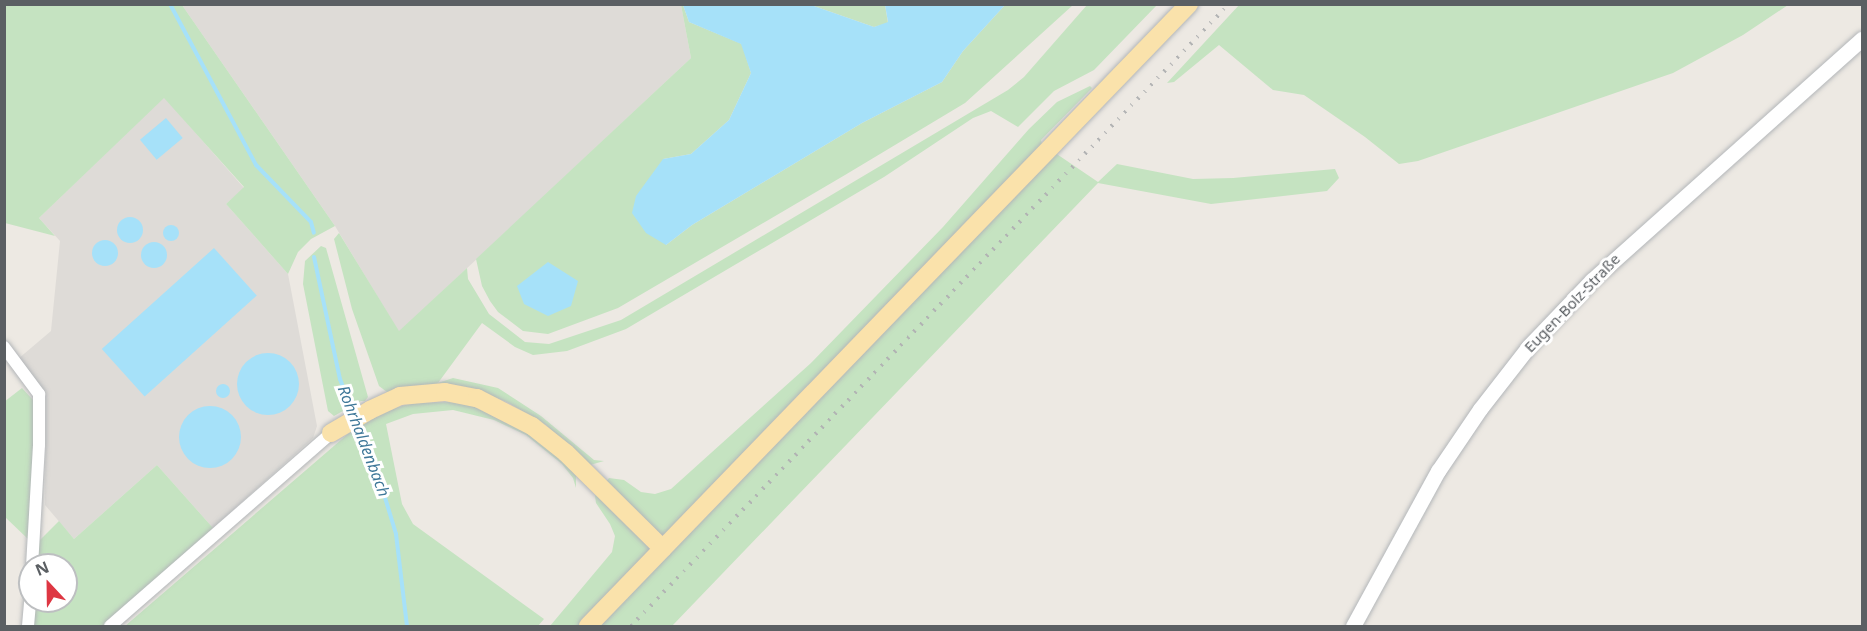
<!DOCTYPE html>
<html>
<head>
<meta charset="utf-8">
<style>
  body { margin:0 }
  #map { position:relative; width:1867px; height:631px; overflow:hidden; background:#ede9e3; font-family:"Noto Sans",sans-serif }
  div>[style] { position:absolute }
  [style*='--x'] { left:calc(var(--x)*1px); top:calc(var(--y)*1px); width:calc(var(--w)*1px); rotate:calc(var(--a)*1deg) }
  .industrial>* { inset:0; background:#dedbd7 }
  .green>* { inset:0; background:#c5e3c1 }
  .water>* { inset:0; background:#a6e1f9; transform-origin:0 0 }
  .round { border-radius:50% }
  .stream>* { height:4px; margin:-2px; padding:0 2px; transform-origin:2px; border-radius:2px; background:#a6e1f9 }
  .roads { filter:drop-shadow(0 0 2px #b3b6b9) drop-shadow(0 0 2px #b3b6b9) }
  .minor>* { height:12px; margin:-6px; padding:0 6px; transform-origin:6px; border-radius:6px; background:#fff }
  .tertiary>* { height:15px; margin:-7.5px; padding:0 7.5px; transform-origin:7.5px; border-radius:7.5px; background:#fff }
  .primary>* { height:18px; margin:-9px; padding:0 9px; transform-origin:9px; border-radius:9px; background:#fae2ab }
  .rail>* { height:4px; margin-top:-2px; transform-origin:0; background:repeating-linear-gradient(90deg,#b1b2b3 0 1.5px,transparent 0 9.5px) }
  span { translate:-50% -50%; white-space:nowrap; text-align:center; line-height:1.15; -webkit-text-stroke:6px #fff; paint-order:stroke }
  .street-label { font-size:15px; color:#5b5f63 }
  .water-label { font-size:16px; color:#3f7899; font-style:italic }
  .frame { position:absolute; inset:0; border:6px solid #5b5f63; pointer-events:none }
  .north { position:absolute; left:18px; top:553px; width:60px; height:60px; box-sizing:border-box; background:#fff; border:2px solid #bdbfc1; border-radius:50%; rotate:338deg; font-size:16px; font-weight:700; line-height:24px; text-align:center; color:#5b5f63 }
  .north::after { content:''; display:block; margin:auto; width:21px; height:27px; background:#de3743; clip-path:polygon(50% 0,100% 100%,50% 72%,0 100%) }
</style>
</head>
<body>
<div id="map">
  <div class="industrial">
    <div style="clip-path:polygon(182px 5px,681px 5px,691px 58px,399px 332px,335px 226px)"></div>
    <div style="clip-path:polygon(164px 97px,244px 188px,226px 204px,288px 274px,317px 426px,313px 438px,213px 528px,157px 465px,74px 539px,45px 505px,46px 393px,18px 359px,51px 331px,60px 241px,39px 218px)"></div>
  </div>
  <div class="green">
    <div style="clip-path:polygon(1240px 4px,1788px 4px,1788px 5px,1743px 35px,1673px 73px,1418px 161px,1399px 164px,1365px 137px,1304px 95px,1273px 90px,1219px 45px,1174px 82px,1167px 83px)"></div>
    <div style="clip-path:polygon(4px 5px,182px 5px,335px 226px,311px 239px,298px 252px,288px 274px,226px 204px,244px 187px,164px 98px,39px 218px,55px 236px,5px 223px)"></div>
    <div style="clip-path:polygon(681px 5px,683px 5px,689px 22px,742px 44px,751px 73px,729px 120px,691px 154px,663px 159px,666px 245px,692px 225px,862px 123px,942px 82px,963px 51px,1005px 5px,1073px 5px,965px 103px,845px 175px,618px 308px,548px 334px,523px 331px,498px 312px,490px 301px,482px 286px,476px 259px,691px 58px)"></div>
    <div style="clip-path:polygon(811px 5px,885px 5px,888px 23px,874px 27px)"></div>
    <div style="clip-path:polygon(1087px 5px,1157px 5px,1094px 70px,1054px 91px,1018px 127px,991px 111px,973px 118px,884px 177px,626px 329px,567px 351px,533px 355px,515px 347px,482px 323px,438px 383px,453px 378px,498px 388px,541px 416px,594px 460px,604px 461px,590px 465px,546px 425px,507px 402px,483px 393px,387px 392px,379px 386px,352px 309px,334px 239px,339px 233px,399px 331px,467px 268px,468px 279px,489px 314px,525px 342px,549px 344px,621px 320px,1008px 90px,1024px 77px)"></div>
    <div style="clip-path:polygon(1090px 86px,1092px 88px,1041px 140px,1042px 144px,1098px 182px,1117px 164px,1193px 179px,1233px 178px,1335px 169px,1339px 178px,1327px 191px,1211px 204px,1098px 183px,672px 626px,550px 626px,612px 552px,615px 536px,610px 524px,596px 503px,595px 496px,609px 478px,624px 480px,641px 492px,655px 494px,671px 489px,811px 363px,943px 227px,1029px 129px,1057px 102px)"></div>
    <div style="clip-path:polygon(321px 246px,326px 248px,368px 397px,365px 401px,361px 401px,334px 416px,328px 411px,303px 284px,305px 261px)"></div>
    <div style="clip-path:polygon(22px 388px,33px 400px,35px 444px,28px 539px,5px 517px,4px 402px)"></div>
    <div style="clip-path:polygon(455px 402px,495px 411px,518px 424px,576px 472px,576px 488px,573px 478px,562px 464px,526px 435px,494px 420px,453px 410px,413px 414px,386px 424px,402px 504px,413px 524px,544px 619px,538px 626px,125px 626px,349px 433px,381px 412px,413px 403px)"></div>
    <div style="clip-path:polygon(157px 465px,213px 528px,103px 626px,33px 626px,35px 601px,66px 601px,66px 565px,37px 565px,39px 541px,59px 521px,74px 539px)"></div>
  </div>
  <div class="water">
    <div style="clip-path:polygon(683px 5px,811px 5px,874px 27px,888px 22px,885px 5px,1005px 5px,963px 51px,942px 82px,862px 123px,692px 225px,666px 245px,646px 233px,632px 213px,636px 196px,663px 159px,691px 154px,729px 120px,751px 73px,741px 44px,689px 22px)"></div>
    <div style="left:166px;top:118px;width:26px;height:34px;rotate:50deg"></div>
    <div class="round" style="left:117px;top:217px;width:26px;height:26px"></div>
    <div class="round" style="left:163px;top:225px;width:16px;height:16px"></div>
    <div class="round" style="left:92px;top:240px;width:26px;height:26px"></div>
    <div class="round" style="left:141px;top:242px;width:26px;height:26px"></div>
    <div style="left:214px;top:248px;width:64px;height:151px;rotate:48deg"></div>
    <div style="clip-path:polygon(548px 262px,578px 281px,571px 306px,548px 316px,524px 304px,517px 286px)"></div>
    <div class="round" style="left:237px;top:353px;width:62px;height:62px"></div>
    <div class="round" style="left:216px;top:384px;width:14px;height:14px"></div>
    <div class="round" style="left:179px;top:406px;width:62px;height:62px"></div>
  </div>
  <div class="stream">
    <div style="--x:170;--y:4;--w:183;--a:61.9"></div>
    <div style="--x:256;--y:165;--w:79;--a:46"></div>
    <div style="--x:311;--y:222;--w:11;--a:75"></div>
    <div style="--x:314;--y:257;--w:125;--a:78"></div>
    <div style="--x:340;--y:379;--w:39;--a:69"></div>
    <div style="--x:358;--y:424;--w:48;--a:67.8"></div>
    <div style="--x:376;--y:468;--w:69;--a:73.1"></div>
    <div style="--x:396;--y:534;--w:93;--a:83.2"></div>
  </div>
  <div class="roads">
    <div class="minor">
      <div style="--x:4;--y:347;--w:59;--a:53.3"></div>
      <div style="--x:39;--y:394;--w:51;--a:90"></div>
      <div style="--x:39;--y:445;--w:120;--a:93.3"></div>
      <div style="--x:28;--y:626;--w:25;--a:-85"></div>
      <div style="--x:110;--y:626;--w:293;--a:-41.1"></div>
    </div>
    <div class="tertiary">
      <div style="--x:1353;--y:626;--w:177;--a:-61.3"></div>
      <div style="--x:1438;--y:471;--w:75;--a:-55.9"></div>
      <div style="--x:1480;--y:409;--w:80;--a:-52.1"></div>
      <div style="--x:1529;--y:346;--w:91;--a:-46.3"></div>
      <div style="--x:1592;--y:280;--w:362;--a:-41.8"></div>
    </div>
    <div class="primary">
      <div style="--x:331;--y:433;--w:45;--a:-30.5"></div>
      <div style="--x:370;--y:410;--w:33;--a:-25"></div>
      <div style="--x:400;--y:396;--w:45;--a:-5.1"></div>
      <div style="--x:445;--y:392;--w:33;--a:11"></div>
      <div style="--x:477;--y:398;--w:62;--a:27"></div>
      <div style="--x:532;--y:426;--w:43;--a:38.5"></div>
      <div style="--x:566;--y:453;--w:136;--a:44.7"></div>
      <div style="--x:588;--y:626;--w:865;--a:-45.98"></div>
    </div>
  </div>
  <div class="rail">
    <div style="--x:631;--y:626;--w:863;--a:-46.13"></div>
  </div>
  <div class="street-label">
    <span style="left:1572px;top:303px;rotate:-46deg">Eugen-Bolz-Straße</span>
  </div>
  <div class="water-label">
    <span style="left:364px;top:441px;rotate:69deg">Rohrhaldenbach</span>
  </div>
  <div class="frame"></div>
  <div class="north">N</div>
</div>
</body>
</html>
